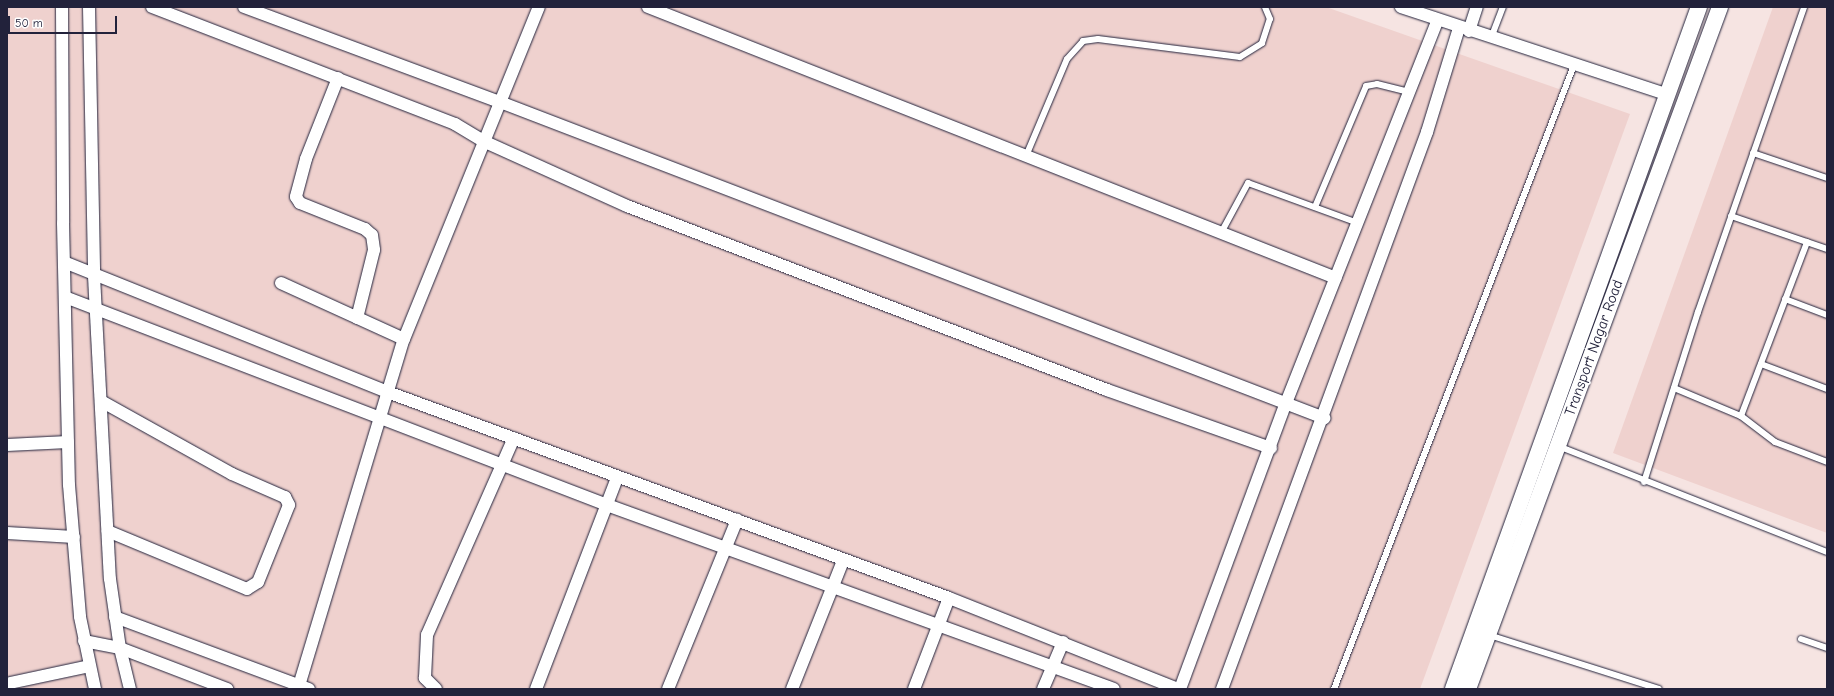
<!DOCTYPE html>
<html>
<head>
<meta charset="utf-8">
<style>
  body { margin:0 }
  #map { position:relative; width:1834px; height:696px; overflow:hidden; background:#f6e4e2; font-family:"Comic Neue",sans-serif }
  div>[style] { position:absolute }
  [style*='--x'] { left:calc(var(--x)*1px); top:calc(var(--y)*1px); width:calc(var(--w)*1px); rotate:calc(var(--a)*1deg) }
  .built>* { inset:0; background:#efd1ce }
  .roads { filter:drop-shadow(0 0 1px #22223b) drop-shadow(0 0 1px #22223b) }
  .lane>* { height:6px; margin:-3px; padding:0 3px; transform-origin:3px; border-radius:3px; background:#fff }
  .street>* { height:12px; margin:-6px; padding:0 6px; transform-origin:6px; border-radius:6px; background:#fff }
  .secondary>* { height:16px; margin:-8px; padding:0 8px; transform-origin:8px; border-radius:8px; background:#fff }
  span { translate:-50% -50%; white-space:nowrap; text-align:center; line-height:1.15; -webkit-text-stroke:3.5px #fff; paint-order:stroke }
  .street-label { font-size:15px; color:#22223b }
  .frame { position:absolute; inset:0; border:8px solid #22223b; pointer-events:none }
  .scale { position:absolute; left:8px; top:16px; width:109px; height:18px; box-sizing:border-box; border:2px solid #22223b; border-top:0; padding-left:5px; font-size:12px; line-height:14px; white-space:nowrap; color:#22223b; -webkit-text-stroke:3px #fff; paint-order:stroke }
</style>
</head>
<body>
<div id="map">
  <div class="built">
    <div style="clip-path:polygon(7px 7px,1326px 7px,1630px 114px,1420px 689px,7px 689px)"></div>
    <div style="clip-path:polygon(1773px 7px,1827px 7px,1827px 533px,1613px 453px)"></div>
  </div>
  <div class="roads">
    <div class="lane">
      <div style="--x:1491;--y:38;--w:33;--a:-69"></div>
      <div style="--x:1753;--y:153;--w:78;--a:18.7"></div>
      <div style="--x:1026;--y:156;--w:105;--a:-67.1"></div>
      <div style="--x:1067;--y:59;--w:24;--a:-48"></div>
      <div style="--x:1083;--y:41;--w:15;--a:-8"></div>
      <div style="--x:1098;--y:39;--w:143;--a:7.2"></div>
      <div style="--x:1240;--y:57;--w:26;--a:-32"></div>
      <div style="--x:1262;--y:43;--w:25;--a:-72"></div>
      <div style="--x:1270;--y:19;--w:13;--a:-113"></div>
      <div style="--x:1315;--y:207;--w:131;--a:-67.1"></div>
      <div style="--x:1366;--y:86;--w:11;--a:-10"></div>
      <div style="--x:1377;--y:84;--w:33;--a:14"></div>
      <div style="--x:1731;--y:216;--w:102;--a:19"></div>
      <div style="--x:1221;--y:233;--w:57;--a:-61.6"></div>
      <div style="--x:1248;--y:183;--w:117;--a:20"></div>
      <div style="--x:1785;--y:299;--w:45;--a:20.9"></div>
      <div style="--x:1761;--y:364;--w:71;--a:20.7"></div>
      <div style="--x:1674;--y:388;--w:73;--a:22.7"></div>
      <div style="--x:1741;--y:416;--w:43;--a:37.4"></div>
      <div style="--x:1775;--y:442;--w:56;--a:21"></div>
      <div style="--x:1741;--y:416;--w:186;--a:-69.2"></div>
      <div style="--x:1558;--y:446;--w:289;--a:21.5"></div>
      <div style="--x:1644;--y:482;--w:178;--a:-72.4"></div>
      <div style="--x:1698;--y:312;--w:323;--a:-70.8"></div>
      <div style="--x:1489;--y:635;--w:178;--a:17.6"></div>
      <div style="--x:1801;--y:639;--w:28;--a:19"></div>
      <div style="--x:1334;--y:689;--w:669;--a:-68.96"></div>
    </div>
    <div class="street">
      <div style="--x:62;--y:7;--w:216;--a:89.7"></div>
      <div style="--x:63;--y:223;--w:262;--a:88.7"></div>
      <div style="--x:69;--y:485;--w:132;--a:85.2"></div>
      <div style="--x:80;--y:617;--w:74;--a:78.2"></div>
      <div style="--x:89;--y:7;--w:269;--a:88.9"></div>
      <div style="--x:94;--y:276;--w:303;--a:87"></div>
      <div style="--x:110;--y:579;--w:70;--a:81.8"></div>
      <div style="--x:120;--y:648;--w:42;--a:76.3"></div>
      <div style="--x:152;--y:7;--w:325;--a:21.1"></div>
      <div style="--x:455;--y:124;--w:33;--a:31"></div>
      <div style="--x:483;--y:141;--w:158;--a:24.3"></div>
      <div style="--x:627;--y:206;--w:514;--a:20.97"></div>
      <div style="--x:1107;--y:390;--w:174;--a:19.5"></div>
      <div style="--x:244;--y:7;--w:273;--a:20.4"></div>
      <div style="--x:500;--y:102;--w:883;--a:20.98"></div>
      <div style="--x:648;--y:7;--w:739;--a:21.5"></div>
      <div style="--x:1401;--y:7;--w:279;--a:18.2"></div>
      <div style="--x:1469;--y:31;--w:25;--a:-72"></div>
      <div style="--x:338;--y:78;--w:87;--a:111.6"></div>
      <div style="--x:306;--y:159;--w:39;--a:105"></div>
      <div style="--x:296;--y:197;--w:7;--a:56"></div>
      <div style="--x:300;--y:203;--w:70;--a:21.8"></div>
      <div style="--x:365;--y:229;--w:9;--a:41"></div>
      <div style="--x:372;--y:235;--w:15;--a:82"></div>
      <div style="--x:374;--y:250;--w:70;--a:104"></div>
      <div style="--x:64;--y:262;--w:351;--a:21.9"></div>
      <div style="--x:390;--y:393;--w:595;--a:20.14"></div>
      <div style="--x:949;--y:598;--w:246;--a:21.7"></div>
      <div style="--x:281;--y:283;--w:135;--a:24.5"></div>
      <div style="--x:65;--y:297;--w:581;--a:20.99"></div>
      <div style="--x:607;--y:505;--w:539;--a:19.95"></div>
      <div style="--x:101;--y:401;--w:150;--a:29.1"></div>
      <div style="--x:232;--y:474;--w:58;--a:23.5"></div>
      <div style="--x:285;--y:497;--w:9;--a:63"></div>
      <div style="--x:289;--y:505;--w:83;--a:111.9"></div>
      <div style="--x:258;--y:582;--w:13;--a:148"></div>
      <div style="--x:247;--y:589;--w:151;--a:-157.4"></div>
      <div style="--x:7;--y:445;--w:61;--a:-2.8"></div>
      <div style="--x:7;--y:533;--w:67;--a:3.4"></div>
      <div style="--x:115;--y:617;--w:207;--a:20.4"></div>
      <div style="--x:84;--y:641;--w:37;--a:11"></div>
      <div style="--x:120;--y:648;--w:115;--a:21"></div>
      <div style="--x:10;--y:683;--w:81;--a:-12.1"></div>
      <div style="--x:298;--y:689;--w:366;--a:-73.2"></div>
      <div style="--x:404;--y:339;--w:358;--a:-67.9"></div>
      <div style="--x:436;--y:689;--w:16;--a:-135"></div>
      <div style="--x:425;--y:678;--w:43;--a:-87.3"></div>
      <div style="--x:427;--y:635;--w:215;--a:-66.2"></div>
      <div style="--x:536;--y:689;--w:226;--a:-69"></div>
      <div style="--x:668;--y:689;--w:183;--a:-67.8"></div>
      <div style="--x:792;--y:689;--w:138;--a:-68.3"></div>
      <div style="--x:914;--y:689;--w:97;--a:-69"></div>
      <div style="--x:1043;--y:689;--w:51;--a:-66.9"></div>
      <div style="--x:1180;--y:689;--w:305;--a:-69.7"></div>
      <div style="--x:1286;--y:403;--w:411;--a:-68.4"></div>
      <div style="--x:1222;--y:689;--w:594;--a:-69.79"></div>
      <div style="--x:1427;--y:132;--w:109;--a:-72.9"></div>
    </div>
    <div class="secondary">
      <div style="--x:1453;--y:689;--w:725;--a:-70.17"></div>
      <div style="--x:1468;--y:689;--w:727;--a:-69.72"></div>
    </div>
  </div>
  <div class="street-label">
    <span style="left:1594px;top:348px;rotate:-70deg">Transport Nagar Road</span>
  </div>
  <div class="frame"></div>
  <div class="scale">50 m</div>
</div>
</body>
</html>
